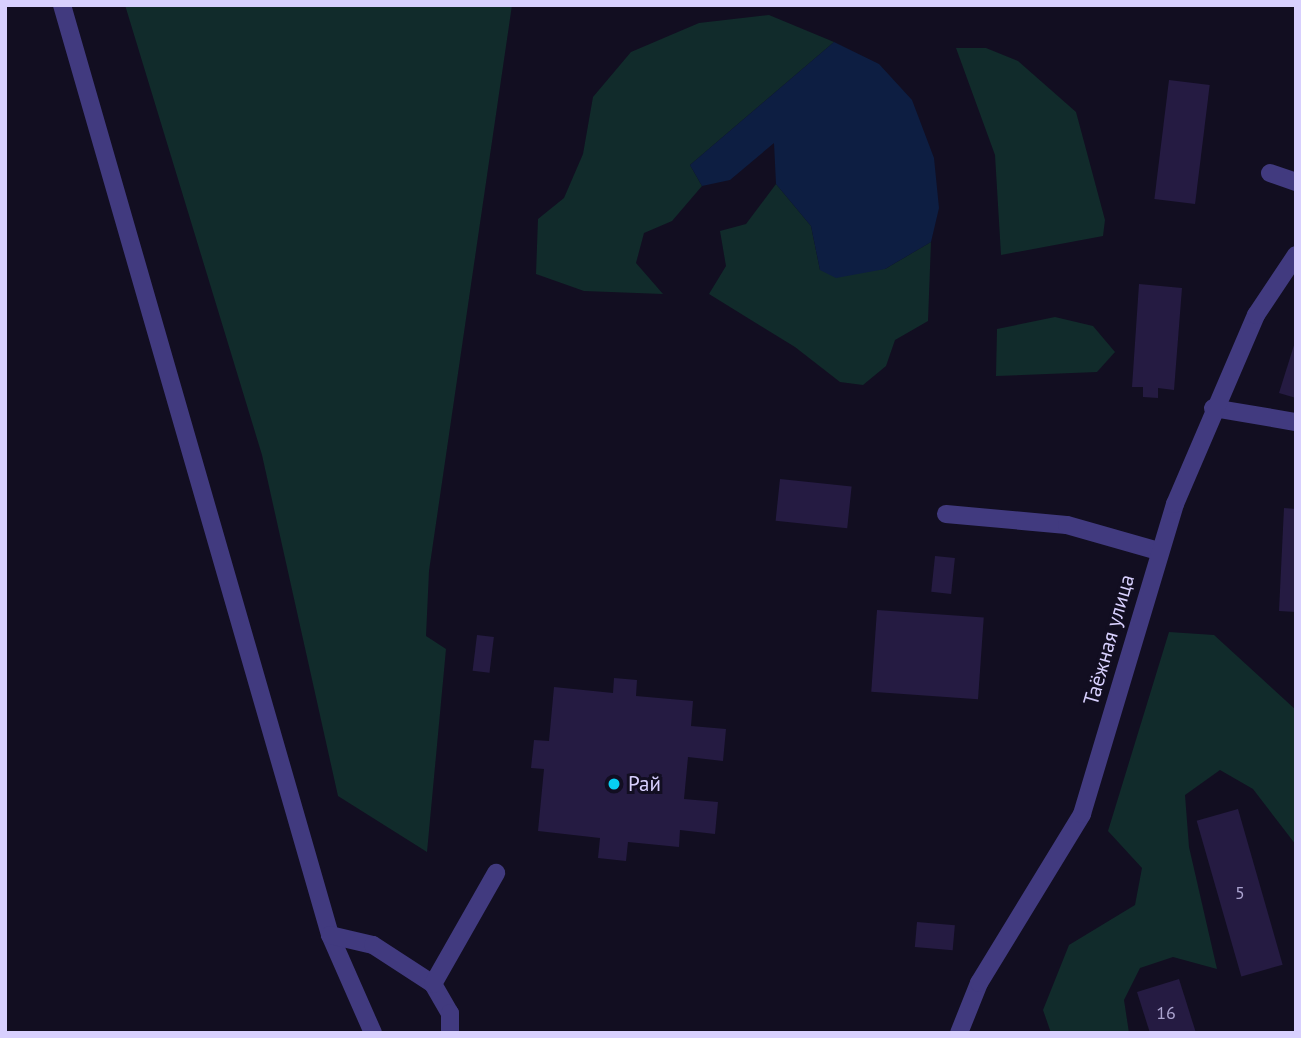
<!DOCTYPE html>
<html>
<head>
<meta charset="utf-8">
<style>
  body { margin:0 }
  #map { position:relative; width:1301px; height:1038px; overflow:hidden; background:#120e21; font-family:"PT Sans",sans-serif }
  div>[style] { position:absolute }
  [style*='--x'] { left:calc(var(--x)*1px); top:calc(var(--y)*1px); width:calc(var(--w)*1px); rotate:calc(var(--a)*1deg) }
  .green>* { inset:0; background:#112b2b }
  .water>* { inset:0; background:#0d1e42 }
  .building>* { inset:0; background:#251b42; transform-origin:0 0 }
  .minor>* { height:18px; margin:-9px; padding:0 9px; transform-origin:9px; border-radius:9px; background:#413a7f }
  .dots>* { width:19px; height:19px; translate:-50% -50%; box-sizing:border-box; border:4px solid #120e21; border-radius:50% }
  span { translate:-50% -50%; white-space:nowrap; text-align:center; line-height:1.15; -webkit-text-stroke:6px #120e21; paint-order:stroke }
  .number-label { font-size:18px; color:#aba3cf }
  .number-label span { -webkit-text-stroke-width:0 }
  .street-label { font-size:21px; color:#d8d0fe }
  .poi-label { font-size:21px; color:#d8d0fe }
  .left { translate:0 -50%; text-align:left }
  .frame { position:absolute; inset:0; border:7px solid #d8d0fe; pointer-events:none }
</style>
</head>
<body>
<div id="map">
  <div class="green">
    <div style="clip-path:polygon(125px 5px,512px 5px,429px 571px,426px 636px,446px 649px,427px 852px,338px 796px,262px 455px)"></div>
    <div style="clip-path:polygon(769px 15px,834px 42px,690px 165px,702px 186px,672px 221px,644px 233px,636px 263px,663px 294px,584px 291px,536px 274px,538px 219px,564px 198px,583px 154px,593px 97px,631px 52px,699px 23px)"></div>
    <div style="clip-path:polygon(956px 48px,986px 48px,1018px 61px,1076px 112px,1105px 220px,1103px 236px,1001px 255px,995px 155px)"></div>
    <div style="clip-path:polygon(776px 184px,811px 226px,820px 270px,885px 269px,931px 242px,928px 321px,895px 340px,886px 366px,863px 385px,840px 382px,795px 347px,709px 294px,726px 266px,720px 231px,746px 224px)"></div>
    <div style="clip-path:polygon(1055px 317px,1093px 326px,1115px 352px,1097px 372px,996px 376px,997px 329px)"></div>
    <div style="clip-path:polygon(1169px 632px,1214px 635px,1296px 710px,1296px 845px,1253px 789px,1220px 770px,1185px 795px,1189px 847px,1217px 969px,1173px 957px,1140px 968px,1124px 1000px,1129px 1033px,1051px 1033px,1043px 1010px,1069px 945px,1135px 905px,1142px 868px,1108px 831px)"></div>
  </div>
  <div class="water">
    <div style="clip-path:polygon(834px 42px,879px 64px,912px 100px,934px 158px,939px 208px,931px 242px,885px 269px,836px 278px,820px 270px,811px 226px,776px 184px,774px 143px,730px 180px,702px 186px,690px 165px)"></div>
  </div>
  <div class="building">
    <div style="left:1169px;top:80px;width:41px;height:120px;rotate:7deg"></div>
    <div style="clip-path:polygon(1139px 284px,1182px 288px,1174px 390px,1158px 388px,1158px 398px,1143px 397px,1143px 387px,1132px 387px)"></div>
    <div style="clip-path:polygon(1295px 342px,1296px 342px,1296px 398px,1279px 393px)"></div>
    <div style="left:780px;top:479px;width:72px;height:42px;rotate:6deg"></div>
    <div style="clip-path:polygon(1284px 508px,1296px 509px,1296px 612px,1279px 611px)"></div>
    <div style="left:935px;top:556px;width:20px;height:36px;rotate:6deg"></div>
    <div style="left:877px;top:610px;width:107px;height:82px;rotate:4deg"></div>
    <div style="left:477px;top:635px;width:17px;height:36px;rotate:7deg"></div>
    <div style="clip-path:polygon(614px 678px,637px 680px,636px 696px,693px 701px,691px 726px,726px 729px,723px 761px,688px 757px,684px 799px,718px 802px,715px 834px,680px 830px,679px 847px,628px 842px,626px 861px,598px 858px,600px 838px,538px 831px,544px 769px,531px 768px,534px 740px,549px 741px,554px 687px,613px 693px)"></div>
    <div style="left:1238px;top:809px;width:162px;height:43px;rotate:74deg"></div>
    <div style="left:917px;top:922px;width:38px;height:25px;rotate:5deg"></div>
    <div style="clip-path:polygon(1179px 979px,1196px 1033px,1150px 1033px,1137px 992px)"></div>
  </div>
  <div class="minor">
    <div style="--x:62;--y:5;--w:968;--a:73.92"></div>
    <div style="--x:330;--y:935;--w:107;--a:66.3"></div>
    <div style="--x:1270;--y:173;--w:28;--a:19"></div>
    <div style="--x:1213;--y:408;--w:84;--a:9.6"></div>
    <div style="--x:946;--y:514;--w:121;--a:5.2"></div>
    <div style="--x:1067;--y:525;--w:95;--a:15.9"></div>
    <div style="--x:330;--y:935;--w:44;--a:13.1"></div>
    <div style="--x:373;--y:945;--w:72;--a:33"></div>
    <div style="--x:433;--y:984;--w:34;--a:60"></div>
    <div style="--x:450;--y:1013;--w:20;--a:90"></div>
    <div style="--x:433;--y:984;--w:128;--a:-60.4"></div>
    <div style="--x:959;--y:1033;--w:54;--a:-68.2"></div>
    <div style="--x:979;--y:983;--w:198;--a:-58.6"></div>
    <div style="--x:1082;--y:814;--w:324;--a:-73.3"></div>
    <div style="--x:1175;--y:504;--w:206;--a:-66.8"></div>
    <div style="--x:1256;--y:315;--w:72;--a:-56.3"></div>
  </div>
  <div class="dots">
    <div style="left:614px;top:784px;background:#07cef2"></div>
  </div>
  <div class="number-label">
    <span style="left:1240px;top:893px">5</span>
    <span style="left:1166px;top:1013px">16</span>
  </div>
  <div class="street-label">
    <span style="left:1109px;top:640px;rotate:-74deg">Таёжная улица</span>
  </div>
  <div class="poi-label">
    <span class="left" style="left:628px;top:784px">Рай</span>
  </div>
  <div class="frame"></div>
</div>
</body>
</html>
